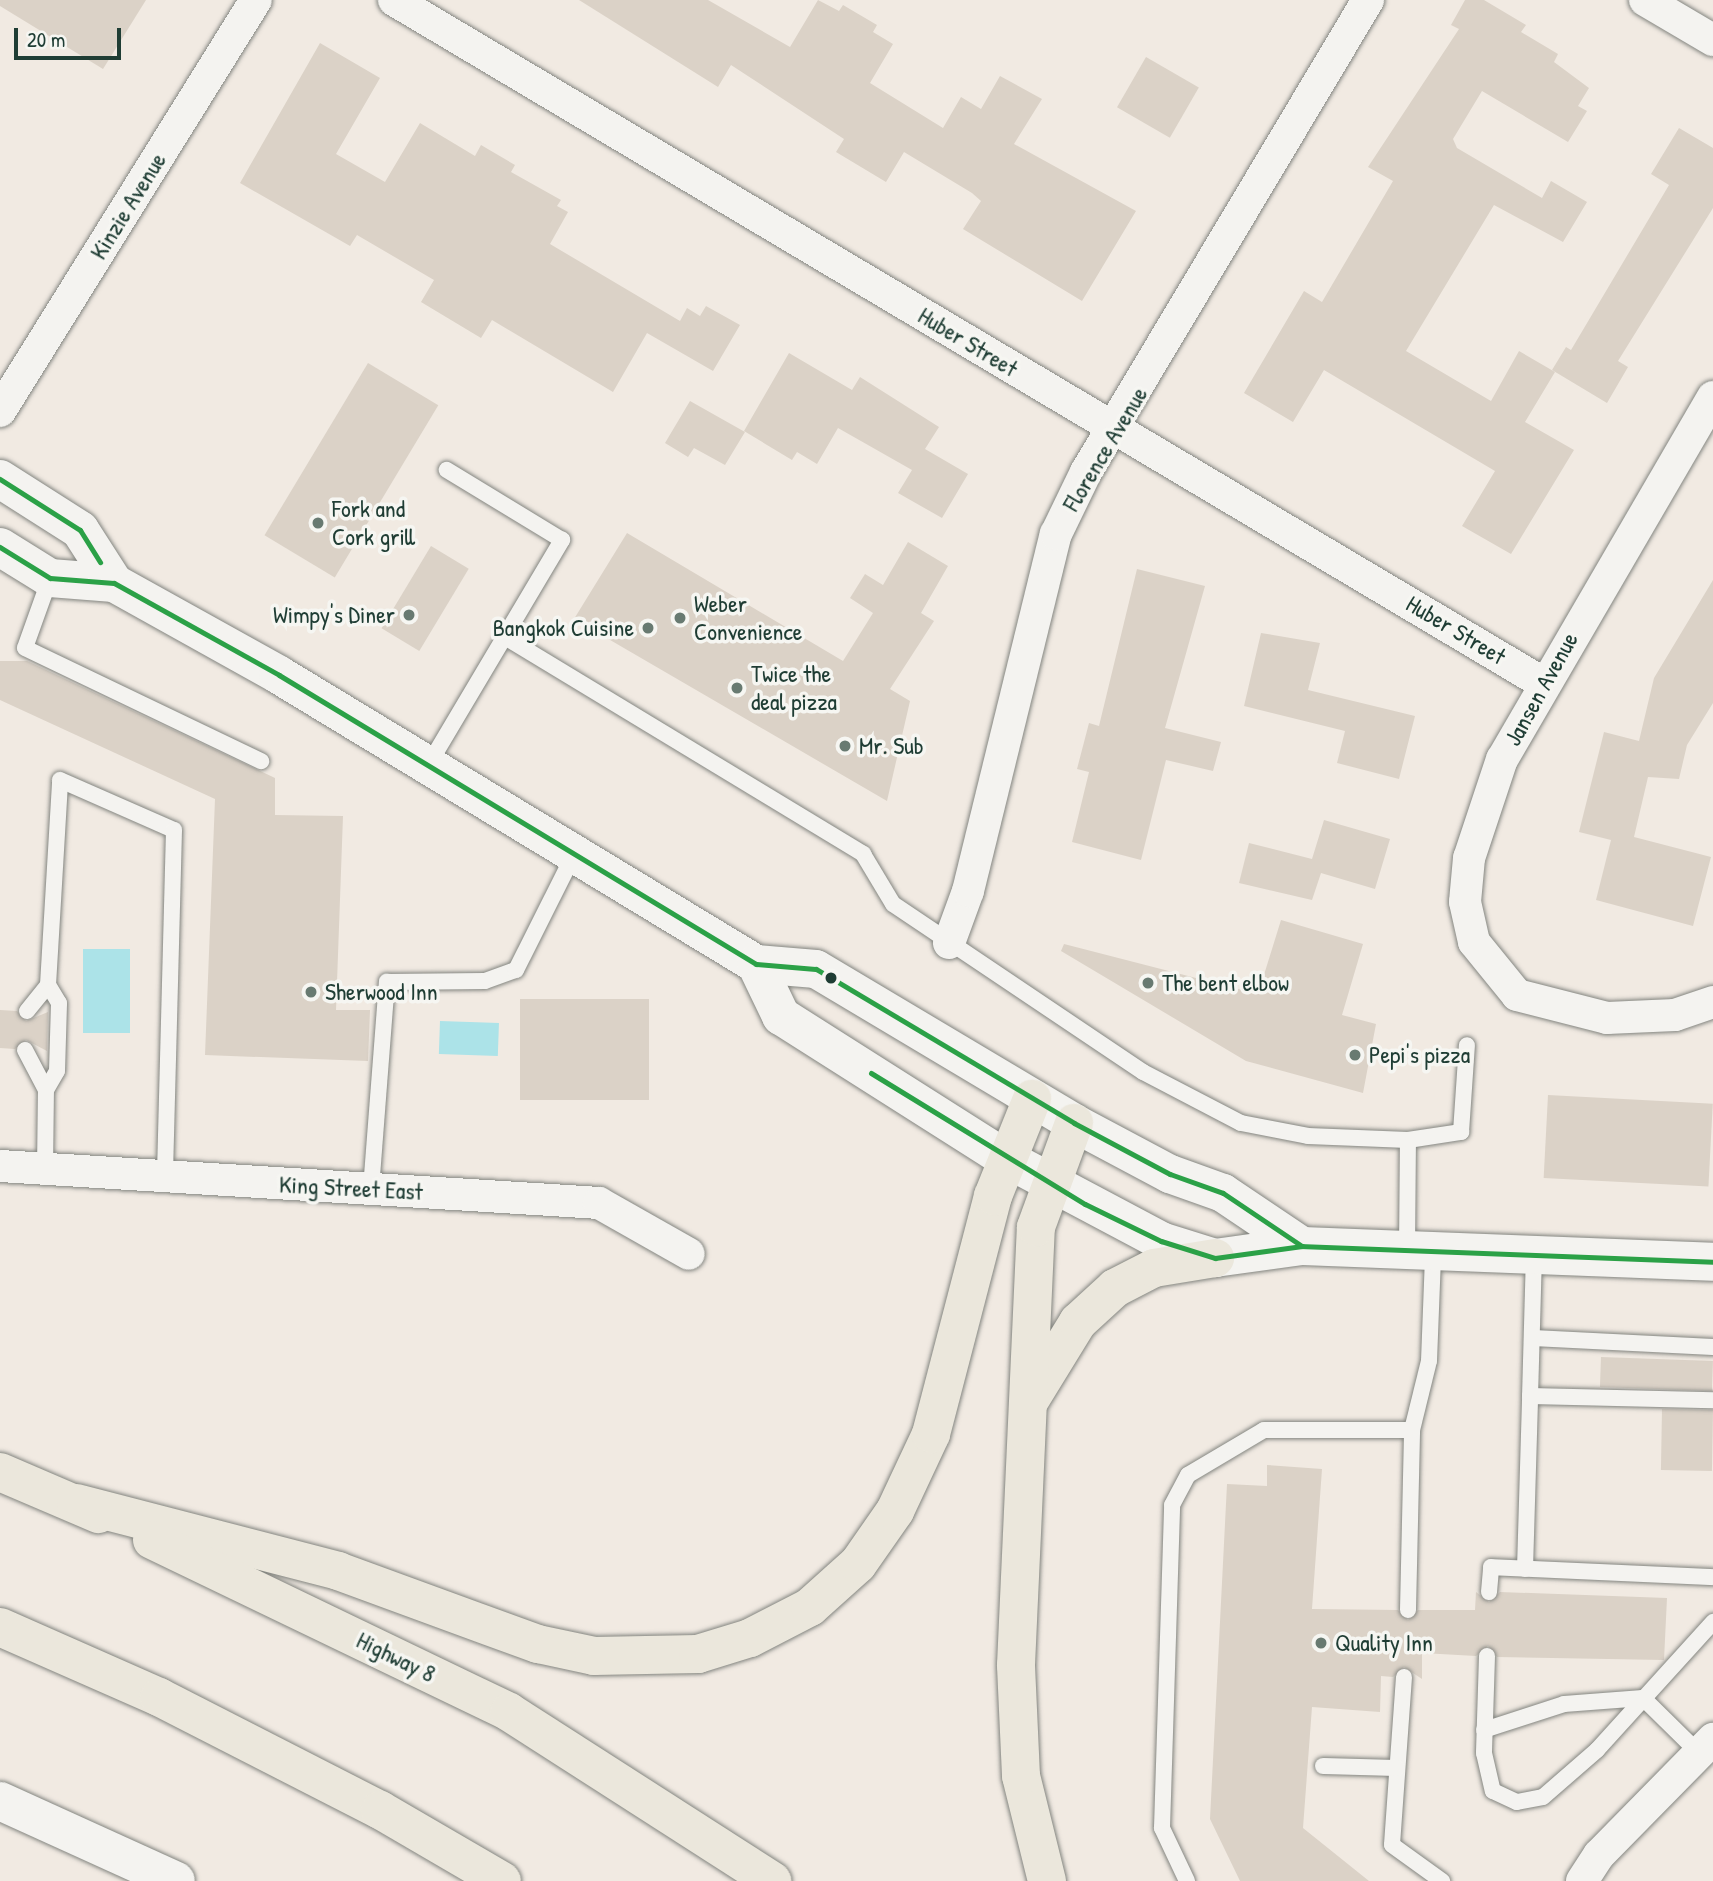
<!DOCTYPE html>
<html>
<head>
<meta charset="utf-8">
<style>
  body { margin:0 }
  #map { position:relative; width:1713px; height:1881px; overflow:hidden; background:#f1eae2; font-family:"Patrick Hand",sans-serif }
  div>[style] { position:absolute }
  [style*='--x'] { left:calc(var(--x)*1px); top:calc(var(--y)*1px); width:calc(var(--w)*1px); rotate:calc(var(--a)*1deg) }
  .water>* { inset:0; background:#ace3e8; transform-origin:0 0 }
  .building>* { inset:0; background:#dbd2c7; transform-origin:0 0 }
  .roads { filter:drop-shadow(0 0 2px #838580) drop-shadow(0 0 2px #838580) }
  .service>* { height:16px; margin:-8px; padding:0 8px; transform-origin:8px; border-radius:8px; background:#f4f3f0 }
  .minor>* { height:32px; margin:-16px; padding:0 16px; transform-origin:16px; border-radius:16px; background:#f4f3f0 }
  .tertiary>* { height:38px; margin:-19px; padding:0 19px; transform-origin:19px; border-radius:19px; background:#f4f3f0 }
  .secondary>* { height:38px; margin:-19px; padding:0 19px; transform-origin:19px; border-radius:19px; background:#f4f3f0 }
  .motorway>* { height:38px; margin:-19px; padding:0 19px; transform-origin:19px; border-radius:19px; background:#ebe7dc }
  .bus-1>* { height:5px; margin:-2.5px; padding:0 2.5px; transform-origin:2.5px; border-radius:2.5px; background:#2ba147 }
  .dots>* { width:19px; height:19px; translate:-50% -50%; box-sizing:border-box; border:4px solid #f6f6f2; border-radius:50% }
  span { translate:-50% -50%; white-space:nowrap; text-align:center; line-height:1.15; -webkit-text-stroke:7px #f6f6f2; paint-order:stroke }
  .street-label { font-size:24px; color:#1f3d34 }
  .poi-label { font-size:24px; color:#1f3d34 }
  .left { translate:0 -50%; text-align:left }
  .right { translate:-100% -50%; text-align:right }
  .scale { position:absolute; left:14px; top:28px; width:107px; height:32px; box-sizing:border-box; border:4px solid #1f3d34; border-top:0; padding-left:9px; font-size:21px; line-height:24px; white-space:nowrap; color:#1f3d34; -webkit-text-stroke:5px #f6f6f2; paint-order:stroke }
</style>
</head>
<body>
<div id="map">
  <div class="water">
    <div style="left:83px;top:949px;width:47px;height:84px"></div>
    <div style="left:440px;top:1021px;width:59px;height:33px;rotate:2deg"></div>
  </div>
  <div class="building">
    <div style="clip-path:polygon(0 0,146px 0,103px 69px,0 6px)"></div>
    <div style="clip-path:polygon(579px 0,708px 0,790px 47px,818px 0,839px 11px,843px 5px,877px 25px,873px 32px,893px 44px,870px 83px,943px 128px,961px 97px,981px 109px,1000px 76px,1042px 99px,1014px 144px,1136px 211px,1082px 301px,963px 229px,981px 201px,972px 193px,904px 152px,886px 182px,836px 152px,844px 139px,731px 65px,718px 87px)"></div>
    <div style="clip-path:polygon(1465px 0,1484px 0,1526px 25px,1521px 32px,1558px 54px,1554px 62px,1589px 88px,1578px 106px,1587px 111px,1568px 142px,1482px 91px,1453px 139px,1457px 148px,1542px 198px,1551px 181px,1587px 202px,1563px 242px,1494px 205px,1406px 351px,1491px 401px,1519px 351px,1555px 372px,1525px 422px,1574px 450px,1511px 554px,1462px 526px,1495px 471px,1324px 370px,1293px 422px,1244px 393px,1304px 291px,1322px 302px,1393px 181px,1368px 167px,1459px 29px,1451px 25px)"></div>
    <div style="clip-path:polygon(320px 43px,380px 78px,336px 154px,385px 182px,420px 123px,475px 156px,481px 145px,515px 165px,511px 172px,561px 200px,557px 206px,568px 212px,550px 244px,680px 321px,687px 308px,700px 316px,706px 306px,740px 325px,713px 371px,647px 333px,613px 392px,492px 320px,481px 338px,421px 302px,434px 280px,357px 235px,350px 246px,240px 183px)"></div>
    <div style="left:1146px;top:57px;width:61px;height:58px;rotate:30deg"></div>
    <div style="clip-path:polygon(1679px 128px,1713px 148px,1713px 208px,1618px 361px,1628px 367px,1607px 403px,1552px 370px,1566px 347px,1571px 350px,1669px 185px,1651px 174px)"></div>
    <div style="clip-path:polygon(789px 353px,852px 390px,860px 377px,939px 427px,925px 449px,968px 474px,942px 518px,898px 493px,912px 470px,838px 428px,817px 464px,797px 452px,792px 460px,744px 431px)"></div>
    <div style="left:368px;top:363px;width:82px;height:201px;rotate:31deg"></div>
    <div style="clip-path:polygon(690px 401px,745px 432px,725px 465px,694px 448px,688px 457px,665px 443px)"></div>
    <div style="clip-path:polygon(627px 533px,843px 661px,873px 613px,850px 598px,865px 574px,883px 585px,908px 542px,948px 566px,921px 613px,934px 621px,890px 689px,910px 701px,887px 801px,574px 619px)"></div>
    <div style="left:431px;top:546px;width:44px;height:96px;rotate:31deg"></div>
    <div style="clip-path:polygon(1137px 569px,1205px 586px,1165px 728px,1221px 742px,1213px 771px,1166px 760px,1141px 860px,1072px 842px,1089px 772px,1077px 769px,1089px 723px,1099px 726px)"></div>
    <div style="clip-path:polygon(1713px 580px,1713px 703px,1687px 745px,1679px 779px,1648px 777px,1634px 837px,1711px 857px,1693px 926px,1596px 900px,1611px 840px,1579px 832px,1604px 732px,1639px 741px,1654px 678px)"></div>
    <div style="clip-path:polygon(1261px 633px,1320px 643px,1308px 690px,1415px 716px,1399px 779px,1337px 763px,1345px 731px,1244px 706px)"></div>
    <div style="clip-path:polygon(0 661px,27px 661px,275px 778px,275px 815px,343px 816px,336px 1010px,370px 1010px,368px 1061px,205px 1055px,215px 799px,0 700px)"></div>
    <div style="clip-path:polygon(1324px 820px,1390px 839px,1375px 889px,1321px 873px,1312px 900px,1239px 883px,1249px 843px,1312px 859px)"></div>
    <div style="clip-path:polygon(1281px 920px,1363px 944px,1342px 1015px,1376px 1024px,1363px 1093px,1246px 1061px,1061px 951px,1064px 944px,1258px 994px)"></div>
    <div style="left:520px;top:999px;width:129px;height:101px"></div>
    <div style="clip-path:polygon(0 1010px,17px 1011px,26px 1021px,48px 1012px,47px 1051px,26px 1040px,15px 1049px,0 1048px)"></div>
    <div style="left:1548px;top:1095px;width:165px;height:83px;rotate:3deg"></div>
    <div style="left:1601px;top:1357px;width:112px;height:30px;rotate:2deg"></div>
    <div style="left:1662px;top:1409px;width:51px;height:61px;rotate:1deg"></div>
    <div style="clip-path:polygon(1267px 1465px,1322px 1469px,1312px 1609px,1398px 1610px,1408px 1620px,1418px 1610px,1475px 1610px,1476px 1592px,1489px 1602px,1500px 1592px,1667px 1598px,1664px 1660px,1497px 1657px,1488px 1646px,1476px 1656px,1422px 1653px,1422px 1679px,1404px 1667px,1393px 1677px,1381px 1676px,1380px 1712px,1312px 1707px,1303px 1828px,1369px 1881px,1240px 1881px,1210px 1819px,1227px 1484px,1267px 1486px)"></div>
  </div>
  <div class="roads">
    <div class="service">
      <div style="--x:50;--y:578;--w:74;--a:109.7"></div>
      <div style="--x:25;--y:648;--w:262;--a:25.6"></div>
      <div style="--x:505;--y:637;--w:419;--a:31.2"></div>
      <div style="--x:863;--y:854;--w:58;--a:59"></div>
      <div style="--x:893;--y:904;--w:301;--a:33.9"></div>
      <div style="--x:1143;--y:1072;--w:110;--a:27.5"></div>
      <div style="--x:1241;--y:1123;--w:68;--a:11"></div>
      <div style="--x:1308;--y:1136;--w:100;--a:2.3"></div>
      <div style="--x:1408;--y:1140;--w:54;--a:-8.6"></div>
      <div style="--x:1461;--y:1132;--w:87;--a:-86.1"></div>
      <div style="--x:429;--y:764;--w:261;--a:-59.3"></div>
      <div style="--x:562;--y:540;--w:135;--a:-148.7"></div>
      <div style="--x:27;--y:1011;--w:33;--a:-51"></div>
      <div style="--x:25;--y:1050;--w:45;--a:62.3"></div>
      <div style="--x:45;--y:1169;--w:79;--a:-89.3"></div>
      <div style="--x:46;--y:1090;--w:22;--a:-60"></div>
      <div style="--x:57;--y:1071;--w:68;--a:-88.3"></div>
      <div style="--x:59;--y:1003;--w:21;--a:-121"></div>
      <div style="--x:48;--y:985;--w:205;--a:-86.6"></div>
      <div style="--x:60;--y:780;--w:124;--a:23.7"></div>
      <div style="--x:174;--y:830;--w:346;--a:91.5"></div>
      <div style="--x:371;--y:1189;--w:208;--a:-85.6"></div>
      <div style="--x:387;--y:982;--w:98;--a:-0.6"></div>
      <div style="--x:485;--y:981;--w:33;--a:-20"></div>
      <div style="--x:516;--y:970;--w:132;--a:-63.4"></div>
      <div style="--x:1407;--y:1250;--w:110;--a:-89.5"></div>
      <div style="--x:1534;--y:1254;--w:142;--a:91.6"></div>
      <div style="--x:1530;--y:1396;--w:183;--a:1.3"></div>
      <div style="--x:1533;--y:1338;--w:180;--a:2.9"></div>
      <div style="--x:1525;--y:1569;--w:173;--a:-88.3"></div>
      <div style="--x:1489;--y:1592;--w:25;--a:-85"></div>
      <div style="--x:1491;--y:1567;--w:222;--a:2.6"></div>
      <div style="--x:1408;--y:1610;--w:180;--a:-88.7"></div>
      <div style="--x:1412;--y:1430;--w:71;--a:-76.2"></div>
      <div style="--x:1429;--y:1361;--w:106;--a:-87.8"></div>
      <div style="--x:1487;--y:1656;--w:97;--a:91.8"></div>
      <div style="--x:1484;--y:1753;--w:39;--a:77"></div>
      <div style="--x:1493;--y:1791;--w:26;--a:25"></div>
      <div style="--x:1517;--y:1802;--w:26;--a:-11"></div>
      <div style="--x:1543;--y:1797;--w:72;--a:-41"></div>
      <div style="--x:1597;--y:1750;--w:173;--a:-47.8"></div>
      <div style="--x:1404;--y:1677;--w:168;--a:94.1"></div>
      <div style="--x:1392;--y:1845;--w:62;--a:35.8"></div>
      <div style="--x:1484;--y:1730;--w:84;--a:-18"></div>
      <div style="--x:1564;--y:1704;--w:79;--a:-4.3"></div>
      <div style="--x:1643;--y:1698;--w:78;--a:44.5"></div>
      <div style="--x:1323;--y:1766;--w:74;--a:1.5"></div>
      <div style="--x:1187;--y:1881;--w:59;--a:-115.3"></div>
      <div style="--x:1162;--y:1828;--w:323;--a:-88.2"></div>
      <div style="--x:1172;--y:1505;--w:34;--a:-62"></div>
      <div style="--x:1188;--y:1475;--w:88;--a:-30.6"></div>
      <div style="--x:1264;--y:1430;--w:148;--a:0"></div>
    </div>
    <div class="minor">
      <div style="--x:394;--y:0;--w:1337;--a:30.73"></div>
      <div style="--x:1645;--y:0;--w:79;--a:30.5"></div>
      <div style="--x:1713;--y:397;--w:419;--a:120.2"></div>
      <div style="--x:1502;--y:759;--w:104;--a:108.4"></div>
      <div style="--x:1469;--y:858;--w:44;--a:95.2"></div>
      <div style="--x:1465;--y:902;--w:41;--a:77.3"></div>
      <div style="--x:1474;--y:942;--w:68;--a:50.9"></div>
      <div style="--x:1517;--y:995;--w:93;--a:14.3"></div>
      <div style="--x:1607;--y:1018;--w:68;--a:-2.5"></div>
      <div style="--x:1675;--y:1015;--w:40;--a:-18.9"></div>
      <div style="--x:0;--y:411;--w:484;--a:-58.1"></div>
      <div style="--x:949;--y:943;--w:55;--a:-69.9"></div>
      <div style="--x:968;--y:891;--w:368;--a:-76.2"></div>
      <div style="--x:1056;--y:534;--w:69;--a:-64.2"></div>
      <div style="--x:1086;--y:472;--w:550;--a:-59.14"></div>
      <div style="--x:0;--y:1166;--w:600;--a:3.53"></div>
      <div style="--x:599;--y:1203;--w:103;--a:29.5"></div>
      <div style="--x:1582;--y:1881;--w:31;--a:-57"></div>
      <div style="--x:1599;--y:1855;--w:163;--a:-45.5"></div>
    </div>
    <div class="tertiary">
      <div style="--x:0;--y:1801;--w:193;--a:24.4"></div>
    </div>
    <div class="secondary">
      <div style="--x:0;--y:479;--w:95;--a:32.5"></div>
      <div style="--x:80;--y:530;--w:63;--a:57.3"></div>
      <div style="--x:0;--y:547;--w:59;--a:31.8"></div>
      <div style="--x:50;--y:578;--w:64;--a:4.5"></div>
      <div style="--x:114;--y:583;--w:189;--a:29.1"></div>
      <div style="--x:279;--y:675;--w:558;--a:31.21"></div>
      <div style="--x:756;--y:964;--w:60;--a:4.8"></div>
      <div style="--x:816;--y:969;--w:300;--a:30.8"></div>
      <div style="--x:1074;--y:1123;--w:109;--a:28"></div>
      <div style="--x:1170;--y:1174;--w:56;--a:19.7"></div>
      <div style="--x:1223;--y:1193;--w:95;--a:33.9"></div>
      <div style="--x:756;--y:964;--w:58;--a:64.3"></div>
      <div style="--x:781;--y:1016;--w:265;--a:32.4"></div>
      <div style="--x:1005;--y:1158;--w:177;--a:28"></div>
      <div style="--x:1161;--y:1241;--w:57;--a:17.5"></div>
      <div style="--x:1215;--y:1258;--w:88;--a:-7.9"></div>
      <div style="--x:1302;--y:1246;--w:411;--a:2.2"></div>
    </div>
    <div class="motorway">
      <div style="--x:1030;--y:1400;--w:92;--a:-58.4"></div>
      <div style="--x:1078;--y:1322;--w:50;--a:-42.6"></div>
      <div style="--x:1115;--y:1288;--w:44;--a:-27.1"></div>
      <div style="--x:1154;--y:1268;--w:62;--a:-9.3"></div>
      <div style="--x:0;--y:1472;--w:107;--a:23.2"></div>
      <div style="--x:76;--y:1503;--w:271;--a:14.5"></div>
      <div style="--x:338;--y:1571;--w:213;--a:20.1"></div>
      <div style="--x:538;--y:1644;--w:57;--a:12.1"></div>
      <div style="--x:594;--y:1656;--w:104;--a:-1.1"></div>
      <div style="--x:698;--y:1654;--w:54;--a:-17.1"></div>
      <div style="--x:750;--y:1638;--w:68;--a:-27.3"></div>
      <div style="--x:810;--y:1607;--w:64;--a:-41.9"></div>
      <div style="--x:858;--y:1564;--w:65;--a:-55.1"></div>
      <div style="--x:895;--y:1511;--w:85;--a:-64.9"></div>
      <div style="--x:931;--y:1434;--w:246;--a:-75.4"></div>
      <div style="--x:993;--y:1196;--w:105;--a:-68.1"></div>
      <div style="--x:152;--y:1540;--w:396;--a:25.7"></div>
      <div style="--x:509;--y:1712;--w:313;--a:32.7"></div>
      <div style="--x:0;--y:1627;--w:174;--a:23.8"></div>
      <div style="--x:159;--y:1697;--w:248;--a:27.1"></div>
      <div style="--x:380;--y:1810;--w:141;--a:30.2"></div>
      <div style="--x:1047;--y:1881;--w:108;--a:-103.9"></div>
      <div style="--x:1021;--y:1776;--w:111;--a:-92.6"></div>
      <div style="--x:1016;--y:1665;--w:438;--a:-87.4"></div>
      <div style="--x:1036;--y:1227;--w:111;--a:-69.9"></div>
    </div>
  </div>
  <div class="bus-1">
    <div style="--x:0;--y:479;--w:95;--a:32.5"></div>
    <div style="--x:80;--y:530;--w:38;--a:58"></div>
    <div style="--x:0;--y:547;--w:59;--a:31.8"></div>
    <div style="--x:50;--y:578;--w:64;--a:4.5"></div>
    <div style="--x:114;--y:583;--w:189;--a:29.1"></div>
    <div style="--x:279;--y:675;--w:558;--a:31.21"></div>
    <div style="--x:756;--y:964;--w:60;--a:4.8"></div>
    <div style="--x:816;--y:969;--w:300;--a:30.8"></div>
    <div style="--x:1074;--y:1123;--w:109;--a:28"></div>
    <div style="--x:1170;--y:1174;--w:56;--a:19.7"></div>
    <div style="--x:1223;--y:1193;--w:95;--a:33.9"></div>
    <div style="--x:871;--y:1073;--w:251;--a:31.5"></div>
    <div style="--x:1085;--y:1204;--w:85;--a:26"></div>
    <div style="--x:1161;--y:1241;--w:57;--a:17.5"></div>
    <div style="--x:1215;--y:1258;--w:88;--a:-7.9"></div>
    <div style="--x:1302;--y:1246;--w:411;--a:2.2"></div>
  </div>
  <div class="dots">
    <div style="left:318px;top:523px;background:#687a71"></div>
    <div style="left:409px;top:615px;background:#687a71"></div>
    <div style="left:680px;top:618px;background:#687a71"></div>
    <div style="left:648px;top:628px;background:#687a71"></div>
    <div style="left:737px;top:688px;background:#687a71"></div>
    <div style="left:845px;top:746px;background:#687a71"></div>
    <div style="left:831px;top:978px;background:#1f3d34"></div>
    <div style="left:1148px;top:983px;background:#687a71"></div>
    <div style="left:311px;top:992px;background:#687a71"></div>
    <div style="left:1355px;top:1055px;background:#687a71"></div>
    <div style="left:1321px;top:1643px;background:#687a71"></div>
  </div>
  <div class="street-label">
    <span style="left:128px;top:206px;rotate:-58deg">Kinzie Avenue</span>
    <span style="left:968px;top:342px;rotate:31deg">Huber Street</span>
    <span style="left:1105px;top:449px;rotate:-59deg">Florence Avenue</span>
    <span style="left:1456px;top:630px;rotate:31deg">Huber Street</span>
    <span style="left:1541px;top:689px;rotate:-61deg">Jansen Avenue</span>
    <span style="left:351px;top:1188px;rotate:3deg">King Street East</span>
    <span style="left:396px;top:1657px;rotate:26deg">Highway 8</span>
  </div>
  <div class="poi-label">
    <span class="left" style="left:332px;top:523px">Fork and<br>Cork grill</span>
    <span class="left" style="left:694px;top:618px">Weber<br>Convenience</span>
    <span class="right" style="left:395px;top:615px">Wimpy's Diner</span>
    <span class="right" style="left:634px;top:628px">Bangkok Cuisine</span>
    <span class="left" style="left:751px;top:688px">Twice the<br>deal pizza</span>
    <span class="left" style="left:859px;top:746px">Mr. Sub</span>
    <span class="left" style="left:1162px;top:983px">The bent elbow</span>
    <span class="left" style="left:325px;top:992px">Sherwood Inn</span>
    <span class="left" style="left:1369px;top:1055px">Pepi's pizza</span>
    <span class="left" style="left:1335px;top:1643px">Quality Inn</span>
  </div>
  <div class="scale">20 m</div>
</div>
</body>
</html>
